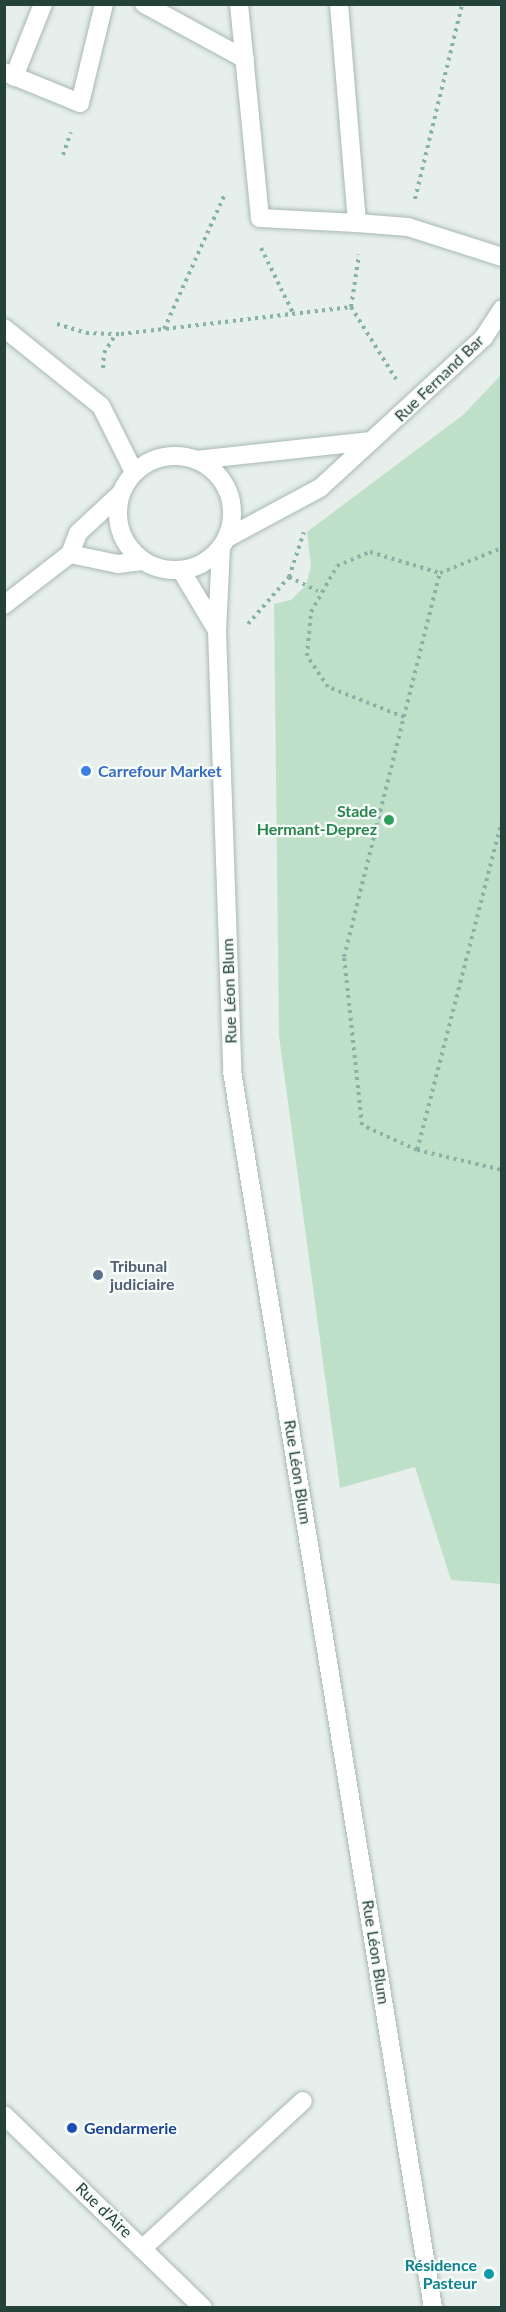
<!DOCTYPE html>
<html>
<head>
<meta charset="utf-8">
<style>
  body { margin:0 }
  #map { position:relative; width:506px; height:2312px; overflow:hidden; background:#e6efeb; font-family:Lato,sans-serif }
  div>[style] { position:absolute }
  [style*='--x'] { left:calc(var(--x)*1px); top:calc(var(--y)*1px); width:calc(var(--w)*1px); rotate:calc(var(--a)*1deg) }
  .green>* { inset:0; background:#bfe0c8 }
  .path>* { height:4px; margin-top:-2px; transform-origin:0; background:repeating-linear-gradient(90deg,#86b3a5 0 3px,transparent 0 7.5px) }
  .roads { filter:drop-shadow(0 0 2px #a8b8b2) drop-shadow(0 0 2px #a8b8b2) }
  .service>* { height:18px; margin:-9px; padding:0 9px; transform-origin:9px; border-radius:9px; background:#fff }
  .minor>* { height:18px; margin:-9px; padding:0 9px; transform-origin:9px; border-radius:9px; background:#fff }
  .tertiary>* { height:18px; margin:-9px; padding:0 9px; transform-origin:9px; border-radius:9px; background:#fff }
  .tertiary>.ring { margin:-9px; padding:0; box-sizing:content-box; background:none; border:18px solid #fff; border-radius:50% }
  .secondary>* { height:18px; margin:-9px; padding:0 9px; transform-origin:9px; border-radius:9px; background:#fff }
  .dots>* { width:16px; height:16px; translate:-50% -50%; box-sizing:border-box; border:3px solid #f7fbf9; border-radius:50% }
  span { translate:-50% -50%; white-space:nowrap; text-align:center; line-height:1.15; -webkit-text-stroke:4.5px #f7fbf9; paint-order:stroke }
  .street-label { font-size:16px; color:#24423a }
  .shop-label { font-size:16px; color:#366cbe; font-weight:700 }
  .left { translate:0 -50%; text-align:left }
  .leisure-label { font-size:16px; color:#27864d; font-weight:700 }
  .right { translate:-100% -50%; text-align:right }
  .service-label { font-size:16px; color:#4e5e75; font-weight:700 }
  .transit-label { font-size:16px; color:#164399; font-weight:700 }
  .culture-label { font-size:16px; color:#0d838f; font-weight:700 }
  .frame { position:absolute; inset:0; border:6px solid #24423a; pointer-events:none }
</style>
</head>
<body>
<div id="map">
  <div class="green">
    <div style="clip-path:polygon(501px 375px,501px 1584px,451px 1580px,415px 1467px,340px 1488px,279px 1036px,274px 604px,291px 600px,306px 585px,311px 566px,307px 532px,463px 415px)"></div>
  </div>
  <div class="path">
    <div style="--x:63;--y:155;--w:24;--a:-71"></div>
    <div style="--x:415;--y:199;--w:201;--a:-76.4"></div>
    <div style="--x:261;--y:248;--w:72;--a:63.8"></div>
    <div style="--x:351;--y:307;--w:53;--a:-81.3"></div>
    <div style="--x:57;--y:324;--w:30;--a:17"></div>
    <div style="--x:86;--y:333;--w:35;--a:2"></div>
    <div style="--x:121;--y:334;--w:232;--a:-6.7"></div>
    <div style="--x:351;--y:307;--w:85;--a:58"></div>
    <div style="--x:164;--y:329;--w:148;--a:-65.7"></div>
    <div style="--x:103;--y:368;--w:15;--a:-86"></div>
    <div style="--x:104;--y:353;--w:22;--a:-58"></div>
    <div style="--x:289;--y:577;--w:32;--a:26"></div>
    <div style="--x:248;--y:624;--w:62;--a:-48.9"></div>
    <div style="--x:289;--y:577;--w:47;--a:-71.6"></div>
    <div style="--x:404;--y:717;--w:82;--a:-158.5"></div>
    <div style="--x:328;--y:687;--w:37;--a:-124"></div>
    <div style="--x:307;--y:656;--w:44;--a:-84.8"></div>
    <div style="--x:311;--y:612;--w:53;--a:-60.5"></div>
    <div style="--x:337;--y:566;--w:36;--a:-23"></div>
    <div style="--x:370;--y:552;--w:73;--a:16.7"></div>
    <div style="--x:502;--y:820;--w:341;--a:104.4"></div>
    <div style="--x:417;--y:1150;--w:87;--a:13.2"></div>
    <div style="--x:417;--y:1150;--w:60;--a:-155.6"></div>
    <div style="--x:362;--y:1125;--w:169;--a:-96.1"></div>
    <div style="--x:344;--y:957;--w:396;--a:-76"></div>
    <div style="--x:440;--y:573;--w:67;--a:-22"></div>
  </div>
  <div class="roads">
    <div class="service">
      <div style="--x:144;--y:4;--w:115;--a:28.6"></div>
      <div style="--x:239;--y:4;--w:215;--a:84.4"></div>
      <div style="--x:260;--y:218;--w:97;--a:3"></div>
      <div style="--x:357;--y:223;--w:220;--a:-94.7"></div>
      <div style="--x:4;--y:72;--w:82;--a:22.2"></div>
      <div style="--x:14;--y:77;--w:79;--a:-68.3"></div>
      <div style="--x:357;--y:223;--w:51;--a:4.5"></div>
      <div style="--x:408;--y:227;--w:99;--a:17.7"></div>
      <div style="--x:143;--y:2248;--w:217;--a:-42.6"></div>
    </div>
    <div class="minor">
      <div style="--x:80;--y:103;--w:102;--a:-76.4"></div>
      <div style="--x:4;--y:328;--w:124;--a:38.8"></div>
      <div style="--x:101;--y:406;--w:74;--a:63.4"></div>
    </div>
    <div class="tertiary">
      <div class="ring" style="left:118px;top:456px;width:96px;height:96px"></div>
      <div style="--x:196;--y:460;--w:176;--a:-6.2"></div>
      <div style="--x:227;--y:538;--w:106;--a:-28.3"></div>
      <div style="--x:320;--y:488;--w:223;--a:-42.6"></div>
      <div style="--x:484;--y:337;--w:33;--a:-57"></div>
      <div style="--x:221;--y:547;--w:84;--a:92.7"></div>
      <div style="--x:217;--y:631;--w:440;--a:88"></div>
      <div style="--x:232;--y:1071;--w:1253;--a:80.77"></div>
      <div style="--x:70;--y:554;--w:49;--a:11.8"></div>
      <div style="--x:118;--y:564;--w:24;--a:-7"></div>
      <div style="--x:181;--y:570;--w:66;--a:59.2"></div>
      <div style="--x:4;--y:605;--w:83;--a:-37.7"></div>
      <div style="--x:70;--y:554;--w:22;--a:-69"></div>
      <div style="--x:78;--y:533;--w:59;--a:-42.9"></div>
    </div>
    <div class="secondary">
      <div style="--x:4;--y:2115;--w:277;--a:44.1"></div>
    </div>
  </div>
  <div class="dots">
    <div style="left:86px;top:771px;background:#3f7fe0"></div>
    <div style="left:389px;top:820px;background:#2e9e5b"></div>
    <div style="left:98px;top:1275px;background:#5c6f8a"></div>
    <div style="left:72px;top:2128px;background:#1a4fb4"></div>
    <div style="left:489px;top:2274px;background:#0f9aa8"></div>
  </div>
  <div class="street-label">
    <span style="left:439px;top:378px;rotate:-44deg">Rue Fernand Bar</span>
    <span style="left:229px;top:991px;rotate:-92deg">Rue Léon Blum</span>
    <span style="left:298px;top:1472px;rotate:81deg">Rue Léon Blum</span>
    <span style="left:376px;top:1952px;rotate:81deg">Rue Léon Blum</span>
    <span style="left:104px;top:2210px;rotate:44deg">Rue d'Aire</span>
  </div>
  <div class="shop-label">
    <span class="left" style="left:98px;top:771px">Carrefour Market</span>
  </div>
  <div class="leisure-label">
    <span class="right" style="left:377px;top:820px">Stade<br>Hermant-Deprez</span>
  </div>
  <div class="service-label">
    <span class="left" style="left:110px;top:1275px">Tribunal<br>judiciaire</span>
  </div>
  <div class="transit-label">
    <span class="left" style="left:84px;top:2128px">Gendarmerie</span>
  </div>
  <div class="culture-label">
    <span class="right" style="left:477px;top:2274px">Résidence<br>Pasteur</span>
  </div>
  <div class="frame"></div>
</div>
</body>
</html>
